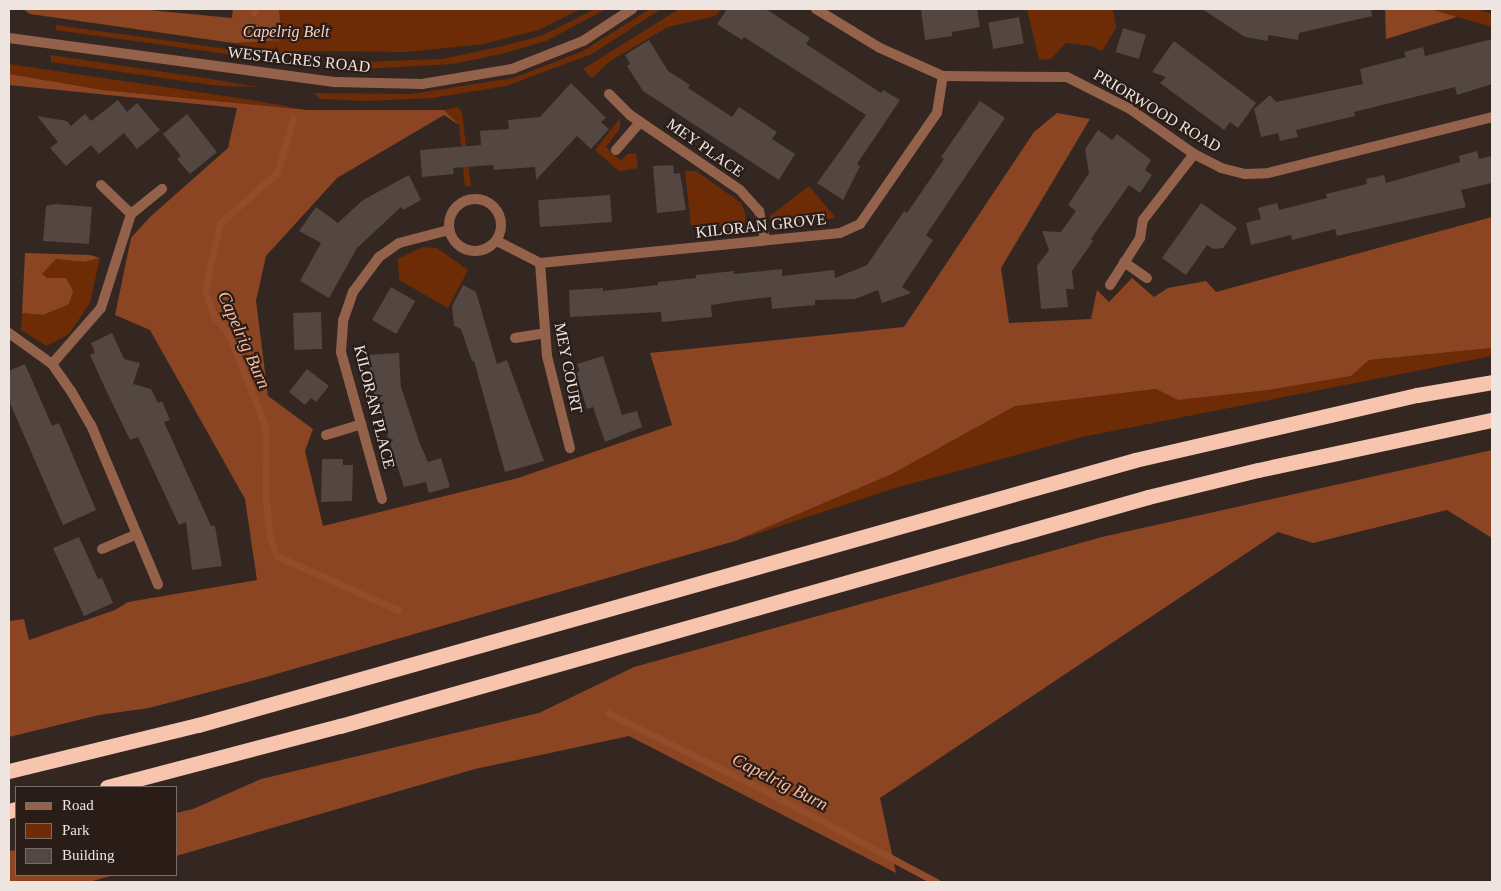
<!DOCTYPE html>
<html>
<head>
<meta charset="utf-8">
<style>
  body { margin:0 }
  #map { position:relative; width:1501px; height:891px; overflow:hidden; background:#342721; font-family:Georgia,serif }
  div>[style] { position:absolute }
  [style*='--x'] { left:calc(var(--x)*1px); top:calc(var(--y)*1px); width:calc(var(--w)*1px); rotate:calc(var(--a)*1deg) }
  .green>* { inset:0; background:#6d2c06; transform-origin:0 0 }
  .forest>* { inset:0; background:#8b4522 }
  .stream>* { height:7px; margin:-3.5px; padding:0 3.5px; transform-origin:3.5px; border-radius:3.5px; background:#934c29 }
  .building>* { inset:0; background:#544640; transform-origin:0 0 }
  .minor>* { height:10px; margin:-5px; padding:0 5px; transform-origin:5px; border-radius:5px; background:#94624a }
  .minor>.ring { margin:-5px; padding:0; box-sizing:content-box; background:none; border:10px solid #94624a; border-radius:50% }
  .tertiary>* { height:10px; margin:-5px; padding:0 5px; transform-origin:5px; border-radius:5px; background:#94624a }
  .motorway>* { height:15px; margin:-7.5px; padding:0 7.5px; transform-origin:7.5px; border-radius:7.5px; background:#f7c4ad }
  span { translate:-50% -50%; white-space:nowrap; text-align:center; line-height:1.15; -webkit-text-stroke:4.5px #2a1d18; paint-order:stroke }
  .park-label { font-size:16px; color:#fbd0bd; font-style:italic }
  .street-label { font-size:16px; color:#eee5e1 }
  .water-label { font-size:18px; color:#f7b99d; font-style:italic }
  .frame { position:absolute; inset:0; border:10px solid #eee5e1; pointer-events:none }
  .legend { position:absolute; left:15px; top:786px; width:162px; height:90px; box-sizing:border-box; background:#2a1d18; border:1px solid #786d68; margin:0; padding:6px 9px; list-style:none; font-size:15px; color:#eee5e1 }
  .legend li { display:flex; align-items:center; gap:10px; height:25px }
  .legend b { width:25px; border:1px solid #786d68 }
</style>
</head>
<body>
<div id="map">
  <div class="green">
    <div style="clip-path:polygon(233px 9px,581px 9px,538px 30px,484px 44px,407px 52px,300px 51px,290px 56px,233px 43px)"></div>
    <div style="clip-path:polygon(595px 9px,606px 9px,546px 41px,501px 54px,453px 64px,364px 69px,357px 62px,442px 59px,503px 46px,543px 35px)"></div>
    <div style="clip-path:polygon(650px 9px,661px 9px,592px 54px,506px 86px,433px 98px,366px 101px,321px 99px,313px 93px,411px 94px,513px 78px,583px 51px)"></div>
    <div style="clip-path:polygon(679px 9px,722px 9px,715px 16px,668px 27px,610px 61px,592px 78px,583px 69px)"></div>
    <div style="clip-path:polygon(1027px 9px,1113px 9px,1116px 28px,1102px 51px,1091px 46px,1066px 43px,1051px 59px,1039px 60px)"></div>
    <div style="clip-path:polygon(1430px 9px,1477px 9px,1492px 14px,1492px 27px)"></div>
    <div style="left:56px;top:25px;width:184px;height:5px;rotate:8deg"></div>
    <div style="clip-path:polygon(51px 55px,211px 79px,258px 87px,219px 86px,51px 62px)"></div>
    <div style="clip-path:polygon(9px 64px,245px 99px,307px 110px,103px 90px,9px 74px)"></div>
    <div style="clip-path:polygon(458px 107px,462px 113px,471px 186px,465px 187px,459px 125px,444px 110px)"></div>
    <div style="clip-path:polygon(620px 118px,620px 128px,606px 147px,621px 161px,627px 154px,636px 153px,638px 168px,619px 171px,595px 150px)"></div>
    <div style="clip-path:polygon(685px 171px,696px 171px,741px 203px,746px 215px,744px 227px,728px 230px,713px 223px,691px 226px)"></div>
    <div style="clip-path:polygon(809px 186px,835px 217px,827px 220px,771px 223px,770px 216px)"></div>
    <div style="clip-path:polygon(423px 247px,437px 248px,468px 270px,448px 308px,399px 280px,398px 259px)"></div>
    <div style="clip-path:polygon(100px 258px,90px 303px,69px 334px,47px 346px,21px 330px,22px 313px,43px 315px,47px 278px,41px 274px,56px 259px,84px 262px)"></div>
    <div style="clip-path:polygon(1492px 348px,1492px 356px,1082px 437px,895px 488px,735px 541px,892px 474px,1015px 406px,1156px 389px,1178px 400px,1269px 390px,1351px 376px,1369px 360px)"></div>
  </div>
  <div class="forest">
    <div style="clip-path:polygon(23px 9px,138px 9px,232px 18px,233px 9px,279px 9px,282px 40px,233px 43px,30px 14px)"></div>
    <div style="clip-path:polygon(1385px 9px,1430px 9px,1457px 17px,1386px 39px)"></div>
    <div style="clip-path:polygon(9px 74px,103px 90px,307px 110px,444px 110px,459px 125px,444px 115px,337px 178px,266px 256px,256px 301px,268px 396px,313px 429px,305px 451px,323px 526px,518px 478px,672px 425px,650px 353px,904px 327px,1034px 132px,1057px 113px,1090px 119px,1001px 268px,1009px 323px,1091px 319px,1097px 290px,1109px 302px,1132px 278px,1154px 297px,1168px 288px,1206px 281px,1216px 292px,1492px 217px,1492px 348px,1369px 360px,1351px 376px,1269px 390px,1178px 400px,1156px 389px,1015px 406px,892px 474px,735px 541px,266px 677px,149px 708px,99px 715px,9px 737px,9px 621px,24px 619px,29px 640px,115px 610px,128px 602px,257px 580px,245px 499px,150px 330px,115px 315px,131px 238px,150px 217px,228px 148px,237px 108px,9px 85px)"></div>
    <div style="clip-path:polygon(25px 253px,90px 255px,100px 258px,84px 262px,56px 259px,42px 274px,47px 278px,66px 278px,73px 291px,69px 304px,43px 315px,22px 313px)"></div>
    <div style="clip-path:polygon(1492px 450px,1492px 538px,1447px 510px,1313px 543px,1278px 532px,880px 798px,896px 873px,629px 736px,475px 769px,176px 856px,176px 813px,193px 809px,261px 779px,539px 713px,634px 667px,1102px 537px)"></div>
    <div style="clip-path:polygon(16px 850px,16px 875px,114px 875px,89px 882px,9px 882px,9px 851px)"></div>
  </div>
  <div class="stream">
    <div style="--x:254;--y:12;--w:3;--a:-90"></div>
    <div style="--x:293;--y:119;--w:56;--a:106.5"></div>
    <div style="--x:277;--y:173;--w:76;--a:138.7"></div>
    <div style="--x:220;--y:223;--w:69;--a:102.6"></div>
    <div style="--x:205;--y:290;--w:26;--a:72"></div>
    <div style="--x:213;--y:315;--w:26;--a:51"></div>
    <div style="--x:229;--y:335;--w:98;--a:68.4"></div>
    <div style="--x:265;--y:426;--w:77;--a:89.3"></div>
    <div style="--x:266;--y:503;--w:34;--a:83"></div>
    <div style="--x:270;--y:537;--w:20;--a:70"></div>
    <div style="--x:277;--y:556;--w:133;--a:24.1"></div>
    <div style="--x:608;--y:713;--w:169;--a:26.3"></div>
    <div style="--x:760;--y:788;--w:200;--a:28.1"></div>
  </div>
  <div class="building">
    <div style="clip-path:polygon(727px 9px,766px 9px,810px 38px,806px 44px,881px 93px,883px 90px,900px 100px,857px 164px,860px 166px,843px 200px,817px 183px,866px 115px,744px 37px,742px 40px,717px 24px)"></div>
    <div style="clip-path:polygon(921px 9px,977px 9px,980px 27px,952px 32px,952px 36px,925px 40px)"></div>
    <div style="clip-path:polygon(1202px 9px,1371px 9px,1372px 16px,1299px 33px,1298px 40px,1268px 35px,1268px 41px,1245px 37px)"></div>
    <div style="left:1019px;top:17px;width:27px;height:31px;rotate:80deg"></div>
    <div style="left:1123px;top:28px;width:24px;height:25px;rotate:17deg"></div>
    <div style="clip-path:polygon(1492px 39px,1492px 84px,1457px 95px,1455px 87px,1354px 112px,1355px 116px,1296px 130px,1298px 137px,1280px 141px,1278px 133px,1261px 137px,1254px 109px,1270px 95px,1276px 102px,1363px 84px,1360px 69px,1406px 57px,1404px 52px,1423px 47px,1425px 56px)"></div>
    <div style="clip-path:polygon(649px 40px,668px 71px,690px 85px,688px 88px,732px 117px,739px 107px,777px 132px,772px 139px,795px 154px,779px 180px,643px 91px,627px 66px,630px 64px,625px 55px)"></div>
    <div style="clip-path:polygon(1174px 41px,1256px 103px,1238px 128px,1230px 122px,1224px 130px,1160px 83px,1166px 77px,1152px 72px)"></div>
    <div style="clip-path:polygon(571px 83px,606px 118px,601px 122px,609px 129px,591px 149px,577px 136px,536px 180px,535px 167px,494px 170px,493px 165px,453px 168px,454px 174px,422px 177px,420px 150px,481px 145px,480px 131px,509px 129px,508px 120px,540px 117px)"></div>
    <div style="clip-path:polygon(118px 100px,127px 112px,137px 103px,160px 130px,137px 149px,124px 133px,99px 154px,91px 145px,66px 166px,50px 148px,58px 142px,37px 116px,67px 121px,71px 126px,85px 114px,91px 121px)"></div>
    <div style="clip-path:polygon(980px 101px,1005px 118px,926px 235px,933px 240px,902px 287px,911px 293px,882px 303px,878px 290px,855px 299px,815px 300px,815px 305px,772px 309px,771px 297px,737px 301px,711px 305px,712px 317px,662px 322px,661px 312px,570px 317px,569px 290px,603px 288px,603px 291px,658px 285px,658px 282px,696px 278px,696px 275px,734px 271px,734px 274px,782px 269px,782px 276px,834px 270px,835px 278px,867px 265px,904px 211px,907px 213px,944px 159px,941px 157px)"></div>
    <div style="clip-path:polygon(187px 114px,217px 152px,190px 174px,177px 159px,181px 156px,163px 134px)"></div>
    <div style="clip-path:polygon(1098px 130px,1112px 140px,1117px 134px,1151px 160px,1145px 170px,1152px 175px,1140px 193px,1129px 185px,1091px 239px,1093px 241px,1072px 271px,1074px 289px,1066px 289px,1068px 307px,1041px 309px,1037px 266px,1049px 250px,1042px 231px,1061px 232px,1076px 211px,1068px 205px,1089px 173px,1085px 149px)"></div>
    <div style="clip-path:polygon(1477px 151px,1479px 159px,1492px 156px,1492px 183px,1461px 190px,1466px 207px,1337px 236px,1335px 229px,1292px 240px,1291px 235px,1251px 245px,1246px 223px,1261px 219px,1258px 208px,1277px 203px,1279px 210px,1327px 198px,1326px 194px,1367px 184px,1366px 179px,1384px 175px,1386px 183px,1460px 162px,1459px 156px)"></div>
    <div style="clip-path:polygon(673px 165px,674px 174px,680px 173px,686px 210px,657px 213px,653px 166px)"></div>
    <div style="clip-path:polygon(409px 175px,421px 200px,403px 210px,401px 207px,357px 248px,329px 298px,300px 281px,321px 243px,299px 231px,316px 207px,338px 223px,363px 200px)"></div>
    <div style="left:610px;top:195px;width:27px;height:72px;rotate:86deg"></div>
    <div style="clip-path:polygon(1201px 203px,1237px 228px,1223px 248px,1213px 249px,1207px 245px,1186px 275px,1162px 258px)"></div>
    <div style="clip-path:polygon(55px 204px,92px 207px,89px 244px,43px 241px,46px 206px)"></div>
    <div style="clip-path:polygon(463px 285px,476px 292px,497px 364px,507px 360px,544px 461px,505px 472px,474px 361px,472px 361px,461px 329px,454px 326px,452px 306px)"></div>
    <div style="left:391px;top:287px;width:28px;height:38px;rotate:30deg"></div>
    <div style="left:321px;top:312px;width:37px;height:28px;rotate:88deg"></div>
    <div style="clip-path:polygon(112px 333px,124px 359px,140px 363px,133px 384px,151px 389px,158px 403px,162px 401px,170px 420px,164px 422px,211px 526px,215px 526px,222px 566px,192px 570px,186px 522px,179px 525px,138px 437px,130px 440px,105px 388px,90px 355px,95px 353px,91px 343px)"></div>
    <div style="clip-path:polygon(399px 353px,401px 387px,420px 444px,428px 462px,441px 458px,450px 487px,429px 493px,426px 482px,404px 487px,371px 384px,368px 355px)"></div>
    <div style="clip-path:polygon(603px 356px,622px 415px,637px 411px,642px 427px,605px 442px,593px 407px,587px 409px,576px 373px,580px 371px,577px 364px)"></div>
    <div style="clip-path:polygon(25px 364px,52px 426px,59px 423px,96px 510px,63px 525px,9px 401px,9px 371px)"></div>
    <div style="clip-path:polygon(307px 369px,329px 386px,316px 402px,311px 398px,305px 405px,289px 392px)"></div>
    <div style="clip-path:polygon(322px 459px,343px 459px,343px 465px,353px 465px,352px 501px,321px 502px)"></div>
    <div style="clip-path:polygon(79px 537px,98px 579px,102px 578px,113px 603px,84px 616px,53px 548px)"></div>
  </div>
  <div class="minor">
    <div style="--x:816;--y:9;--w:75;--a:31.4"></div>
    <div style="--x:880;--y:48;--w:69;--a:24"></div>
    <div style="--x:943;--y:76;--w:124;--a:0.5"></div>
    <div style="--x:1067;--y:77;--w:71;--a:26.9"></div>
    <div style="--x:1130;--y:109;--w:78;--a:35.1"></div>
    <div style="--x:1194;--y:154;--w:30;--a:27"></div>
    <div style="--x:1221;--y:168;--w:25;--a:14"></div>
    <div style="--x:1245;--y:174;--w:23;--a:-2"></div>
    <div style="--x:1268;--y:173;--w:231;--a:-14"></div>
    <div style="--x:609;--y:94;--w:30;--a:45"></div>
    <div style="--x:630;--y:115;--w:133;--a:34.3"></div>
    <div style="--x:740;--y:190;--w:28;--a:48"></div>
    <div style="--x:759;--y:211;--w:30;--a:78"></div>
    <div style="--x:616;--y:150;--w:37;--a:-49"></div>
    <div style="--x:101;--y:185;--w:42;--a:44"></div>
    <div class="ring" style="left:449px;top:199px;width:42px;height:42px"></div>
    <div style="--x:497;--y:241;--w:48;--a:27.1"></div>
    <div style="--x:540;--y:263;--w:301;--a:-5.7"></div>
    <div style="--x:840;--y:233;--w:22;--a:-24"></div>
    <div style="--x:860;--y:224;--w:135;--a:-55.3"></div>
    <div style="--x:937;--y:113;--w:37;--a:-81"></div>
    <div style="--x:1124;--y:262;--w:28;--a:35"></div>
    <div style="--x:540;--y:263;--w:93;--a:85.7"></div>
    <div style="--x:547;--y:356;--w:95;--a:76"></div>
    <div style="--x:1110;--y:285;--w:56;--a:-57.4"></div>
    <div style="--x:1140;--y:238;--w:18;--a:-81"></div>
    <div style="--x:1143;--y:220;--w:83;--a:-52.3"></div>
    <div style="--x:9;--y:333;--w:53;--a:35.8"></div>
    <div style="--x:52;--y:364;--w:33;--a:55"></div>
    <div style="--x:71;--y:391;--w:39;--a:60"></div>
    <div style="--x:91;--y:425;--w:173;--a:67.2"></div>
    <div style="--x:515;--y:338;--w:30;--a:-9"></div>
    <div style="--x:52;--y:364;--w:74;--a:-48.8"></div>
    <div style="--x:101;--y:308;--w:99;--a:-72.3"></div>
    <div style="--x:131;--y:214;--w:40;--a:-39"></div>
    <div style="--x:326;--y:435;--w:37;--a:-17"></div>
    <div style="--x:382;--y:499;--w:153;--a:-105.6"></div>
    <div style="--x:341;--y:352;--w:31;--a:-86"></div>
    <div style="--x:343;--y:321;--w:31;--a:-71"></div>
    <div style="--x:353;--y:292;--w:44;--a:-53.4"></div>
    <div style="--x:379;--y:257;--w:24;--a:-35"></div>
    <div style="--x:399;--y:243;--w:52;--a:-14.6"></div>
    <div style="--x:102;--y:549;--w:38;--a:-23"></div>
  </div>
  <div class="tertiary">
    <div style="--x:9;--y:38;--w:330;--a:7.7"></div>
    <div style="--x:336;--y:82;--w:86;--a:1.3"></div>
    <div style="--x:422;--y:84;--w:91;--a:-9.5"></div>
    <div style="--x:512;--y:69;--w:76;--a:-21.5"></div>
    <div style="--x:583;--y:41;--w:59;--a:-33.1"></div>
  </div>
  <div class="motorway">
    <div style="--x:9;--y:771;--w:195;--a:-13.7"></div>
    <div style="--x:198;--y:725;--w:974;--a:-15.79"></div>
    <div style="--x:1135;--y:460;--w:289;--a:-13"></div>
    <div style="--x:1417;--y:395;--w:76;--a:-9.8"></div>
    <div style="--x:107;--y:787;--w:241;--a:-14.7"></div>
    <div style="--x:340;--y:726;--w:840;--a:-15.82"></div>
    <div style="--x:1148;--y:497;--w:113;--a:-13.8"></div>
    <div style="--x:1258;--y:470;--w:239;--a:-12.1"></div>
    <div style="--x:9;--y:811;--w:7;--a:-16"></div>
  </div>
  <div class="park-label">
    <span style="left:286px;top:32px">Capelrig Belt</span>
  </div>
  <div class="street-label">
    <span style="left:299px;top:60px;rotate:6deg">WESTACRES ROAD</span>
    <span style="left:1157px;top:111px;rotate:31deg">PRIORWOOD ROAD</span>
    <span style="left:705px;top:148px;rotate:35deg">MEY PLACE</span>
    <span style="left:761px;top:226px;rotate:-6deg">KILORAN GROVE</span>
    <span style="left:568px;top:368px;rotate:79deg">MEY COURT</span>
    <span style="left:374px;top:407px;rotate:76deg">KILORAN PLACE</span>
  </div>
  <div class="water-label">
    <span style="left:244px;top:340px;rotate:66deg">Capelrig Burn</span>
    <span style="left:780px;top:782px;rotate:27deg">Capelrig Burn</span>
  </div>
  <div class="frame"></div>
  <ul class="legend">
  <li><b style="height:6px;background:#94624a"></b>Road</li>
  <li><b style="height:14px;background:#6d2c06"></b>Park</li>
  <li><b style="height:14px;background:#544640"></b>Building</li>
  </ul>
</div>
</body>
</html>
